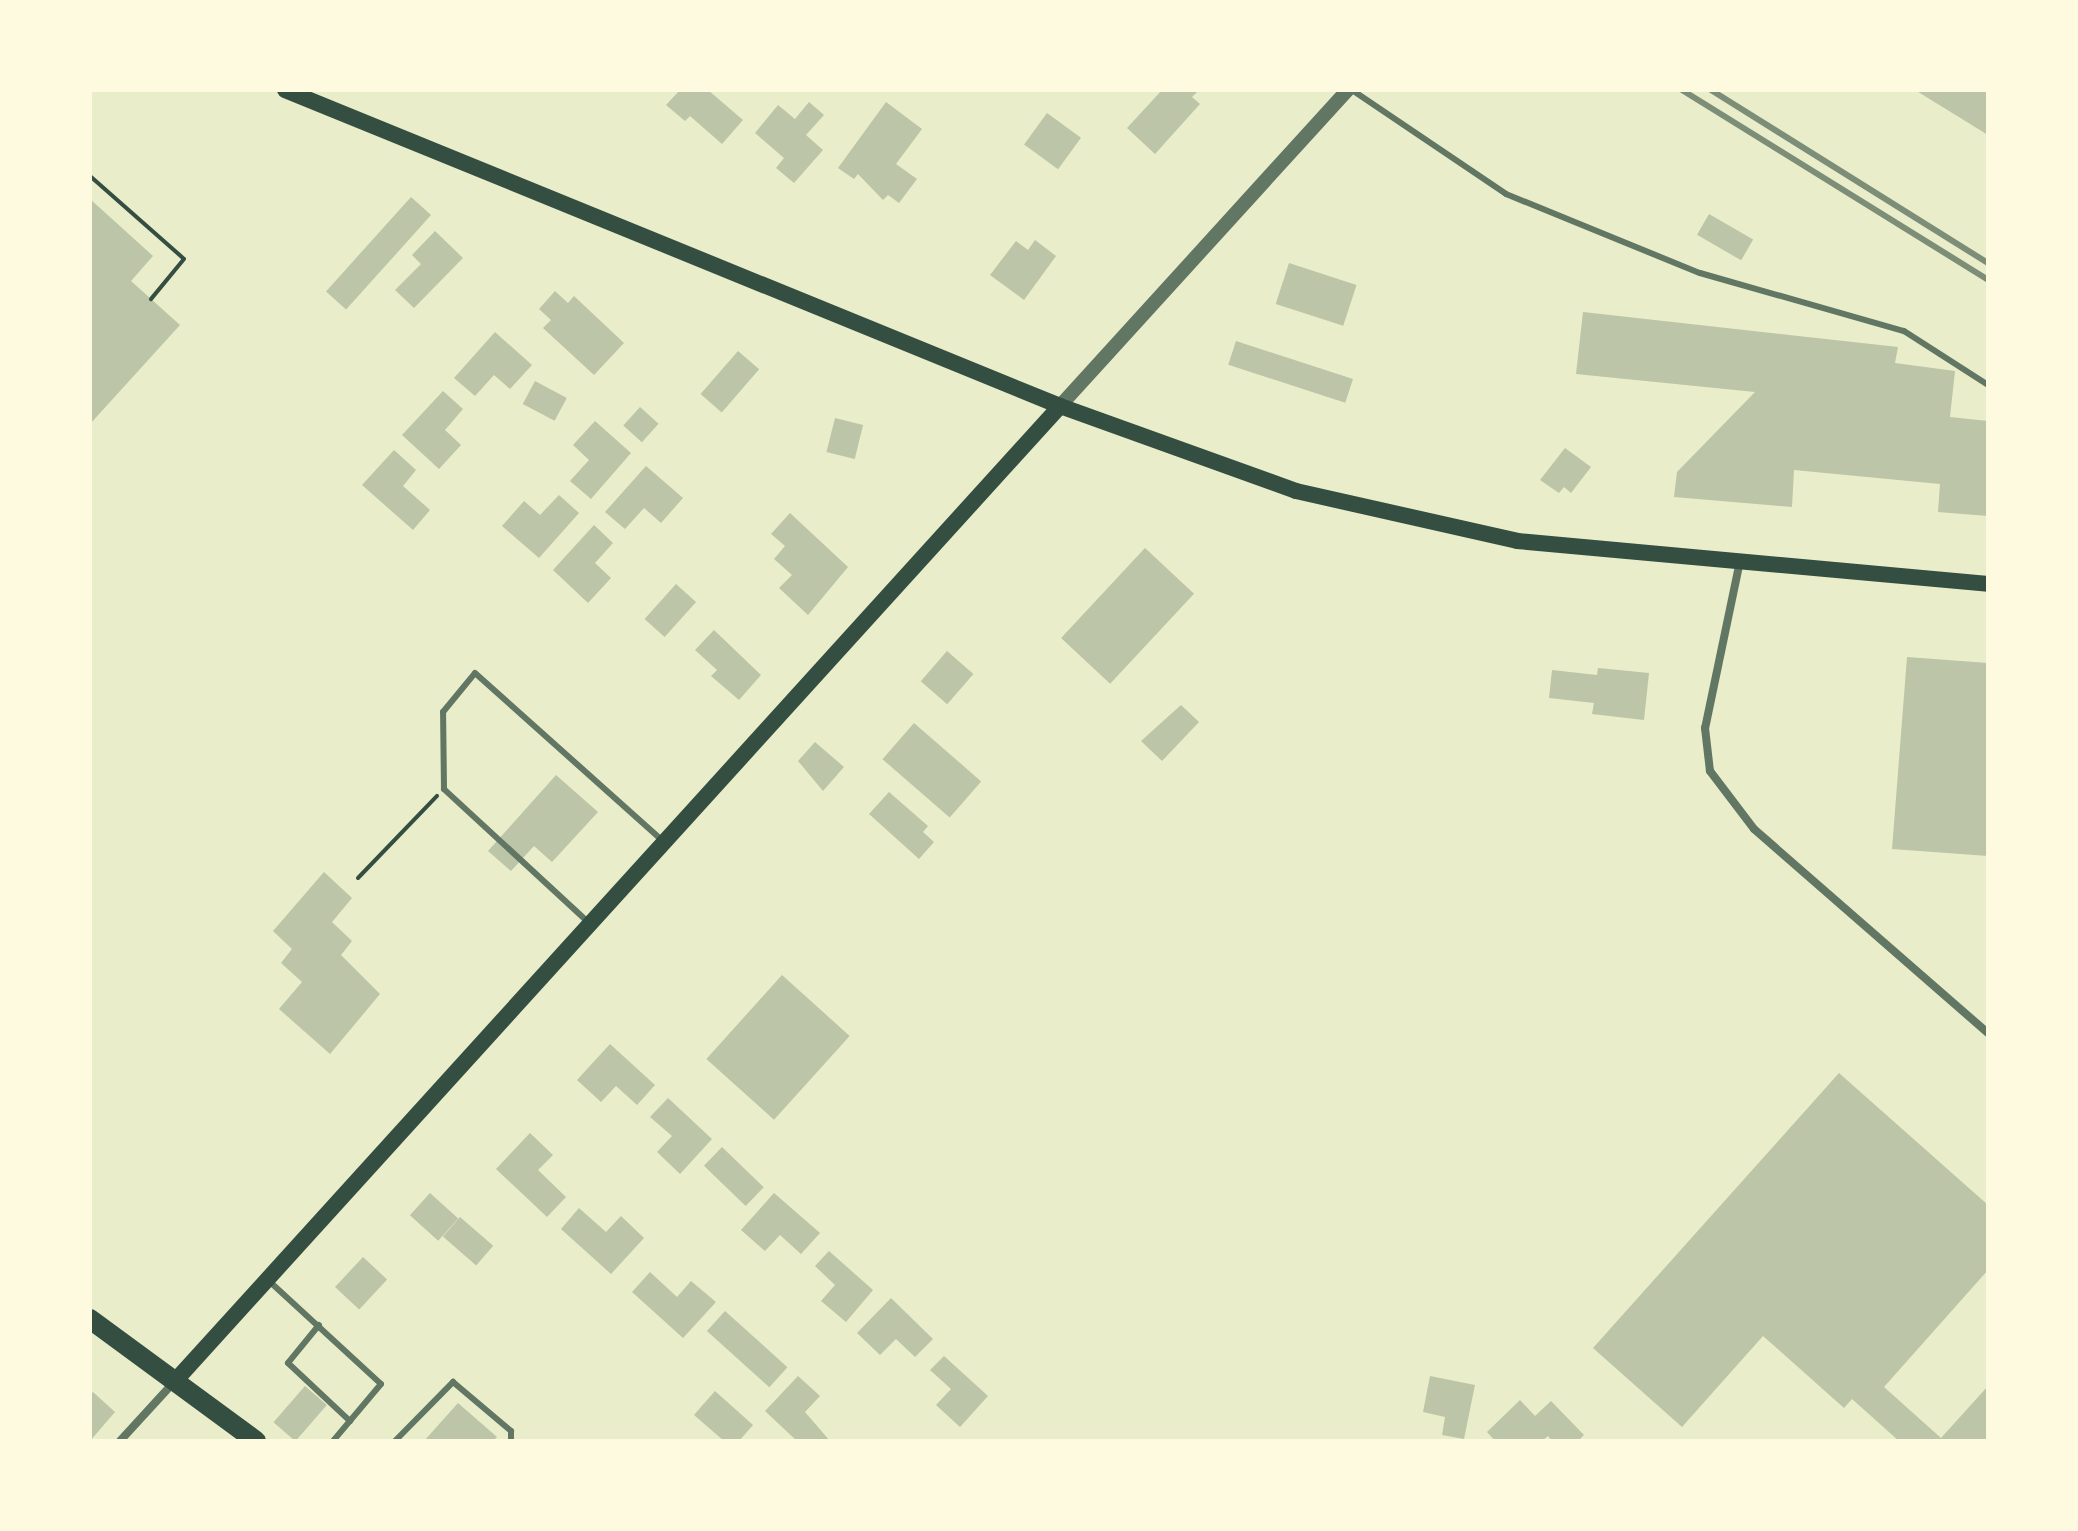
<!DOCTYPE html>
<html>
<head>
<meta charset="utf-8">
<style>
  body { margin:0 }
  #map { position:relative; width:2078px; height:1531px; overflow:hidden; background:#e9edc9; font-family:Poppins,sans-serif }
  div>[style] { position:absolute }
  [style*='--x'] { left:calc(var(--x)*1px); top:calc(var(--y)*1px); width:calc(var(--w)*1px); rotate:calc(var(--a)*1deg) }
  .building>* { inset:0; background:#bcc5a7; transform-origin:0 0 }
  .path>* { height:4px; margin:-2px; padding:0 2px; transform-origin:2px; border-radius:2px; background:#344e41 }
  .service>* { height:6px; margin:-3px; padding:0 3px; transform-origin:3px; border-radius:3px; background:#617663 }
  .minor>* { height:8px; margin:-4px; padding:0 4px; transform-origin:4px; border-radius:4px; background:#617663 }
  .tertiary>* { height:14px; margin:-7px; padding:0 7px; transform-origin:7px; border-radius:7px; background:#617663 }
  .secondary>* { height:16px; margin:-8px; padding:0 8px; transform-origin:8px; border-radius:8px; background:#344e41 }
  .primary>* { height:20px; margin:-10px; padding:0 10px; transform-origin:10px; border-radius:10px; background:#344e41 }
  .rail>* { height:6px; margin:-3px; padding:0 3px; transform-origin:3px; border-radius:3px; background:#7c8e77 }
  span { translate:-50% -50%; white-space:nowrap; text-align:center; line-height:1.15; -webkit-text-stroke:6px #fefae0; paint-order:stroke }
  .frame { position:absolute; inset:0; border:92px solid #fefae0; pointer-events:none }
</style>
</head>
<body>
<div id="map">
  <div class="building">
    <div style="clip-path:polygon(680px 90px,708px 90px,743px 120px,722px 144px,690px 116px,685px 121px,666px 105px)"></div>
    <div style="clip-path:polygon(1162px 90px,1199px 90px,1192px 97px,1200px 104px,1155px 154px,1127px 128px)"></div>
    <div style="clip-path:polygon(1915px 90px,1988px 90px,1988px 135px)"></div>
    <div style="clip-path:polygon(809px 102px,824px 115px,806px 135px,823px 150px,794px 183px,776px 168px,784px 158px,755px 133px,778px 105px,795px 119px)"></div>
    <div style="clip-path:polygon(886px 102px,922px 129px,896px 164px,917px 179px,899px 203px,888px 195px,883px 200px,858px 174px,854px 179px,838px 168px)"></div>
    <div style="left:1047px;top:113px;width:42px;height:39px;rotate:36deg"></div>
    <div style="left:411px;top:197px;width:27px;height:127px;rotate:42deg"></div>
    <div style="clip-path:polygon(90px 199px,153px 256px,131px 281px,180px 325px,90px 424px)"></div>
    <div style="left:1709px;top:214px;width:51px;height:24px;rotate:30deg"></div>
    <div style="clip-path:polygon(435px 231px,463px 258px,414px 308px,395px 290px,421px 264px,412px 255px)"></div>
    <div style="clip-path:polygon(1035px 240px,1056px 256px,1024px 300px,990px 275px,1016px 241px,1028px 250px)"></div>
    <div style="left:1289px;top:263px;width:71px;height:43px;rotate:18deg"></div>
    <div style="clip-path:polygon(555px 291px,568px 303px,574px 296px,624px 343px,594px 375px,543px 328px,551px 320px,539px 309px)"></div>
    <div style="clip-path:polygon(1583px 312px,1898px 347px,1895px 363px,1955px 371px,1950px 417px,1988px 421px,1988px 516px,1938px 512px,1940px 484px,1794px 470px,1792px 507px,1674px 497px,1677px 472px,1755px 392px,1576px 374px)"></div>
    <div style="clip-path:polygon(495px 332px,532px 365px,510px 389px,494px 375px,475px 396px,454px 378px)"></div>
    <div style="left:1236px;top:341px;width:123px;height:25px;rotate:18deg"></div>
    <div style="left:738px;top:351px;width:28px;height:57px;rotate:41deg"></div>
    <div style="left:535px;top:381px;width:36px;height:26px;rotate:28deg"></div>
    <div style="clip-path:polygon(443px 391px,463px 409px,445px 430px,461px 445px,439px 469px,402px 435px)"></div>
    <div style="left:640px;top:407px;width:25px;height:25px;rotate:42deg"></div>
    <div style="left:835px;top:418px;width:29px;height:35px;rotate:14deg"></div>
    <div style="clip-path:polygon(595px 421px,631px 453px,591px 499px,570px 481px,589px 460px,573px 445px)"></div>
    <div style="clip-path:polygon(1565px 448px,1591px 467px,1571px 493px,1564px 487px,1559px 493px,1540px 480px)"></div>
    <div style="clip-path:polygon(394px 450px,416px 470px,403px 486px,430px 510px,413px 530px,362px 485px)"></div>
    <div style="clip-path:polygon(646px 466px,683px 498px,661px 523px,644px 508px,625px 529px,605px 512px)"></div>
    <div style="clip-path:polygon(559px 495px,579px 513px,539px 558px,502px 526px,524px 501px,540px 515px)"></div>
    <div style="clip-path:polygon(790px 513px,848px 567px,808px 615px,779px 588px,792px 575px,774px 559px,785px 546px,771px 534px)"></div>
    <div style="clip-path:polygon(594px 525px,613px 543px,595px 563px,611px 578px,588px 603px,553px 570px)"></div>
    <div style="left:1145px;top:548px;width:67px;height:123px;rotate:43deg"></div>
    <div style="left:676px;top:584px;width:27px;height:47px;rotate:42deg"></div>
    <div style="clip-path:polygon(714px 630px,761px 675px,739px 700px,711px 676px,717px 670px,695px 650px)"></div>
    <div style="left:947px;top:651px;width:35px;height:40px;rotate:41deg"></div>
    <div style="clip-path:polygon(1907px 657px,1988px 663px,1988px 856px,1892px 849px)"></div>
    <div style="clip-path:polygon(1598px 668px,1649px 673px,1644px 720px,1592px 714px,1594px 703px,1549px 698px,1552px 670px,1597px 675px)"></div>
    <div style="clip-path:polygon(1181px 705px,1199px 722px,1162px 761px,1141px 741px)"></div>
    <div style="left:914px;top:723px;width:89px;height:48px;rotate:41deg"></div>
    <div style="clip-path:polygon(815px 742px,844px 767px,823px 791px,798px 761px)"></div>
    <div style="clip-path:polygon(556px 775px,598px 812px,552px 862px,534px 846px,511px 871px,488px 851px)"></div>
    <div style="clip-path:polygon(889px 792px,928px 826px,923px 832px,934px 842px,919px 859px,869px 814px)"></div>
    <div style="clip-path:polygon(324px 872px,352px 898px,332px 922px,352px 941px,341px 955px,380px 994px,330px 1054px,279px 1009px,302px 982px,281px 963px,292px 949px,273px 931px)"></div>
    <div style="left:782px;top:975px;width:91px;height:113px;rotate:42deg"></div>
    <div style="clip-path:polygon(610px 1044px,655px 1085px,637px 1105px,616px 1086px,601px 1102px,577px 1080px)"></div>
    <div style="clip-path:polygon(1839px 1073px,1988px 1205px,1988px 1270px,1884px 1387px,1941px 1438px,1988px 1386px,1988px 1441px,1899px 1441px,1852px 1399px,1844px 1408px,1763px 1336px,1682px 1427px,1593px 1348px)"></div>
    <div style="clip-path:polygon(668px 1098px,712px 1139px,680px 1174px,657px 1152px,672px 1136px,650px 1117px)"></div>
    <div style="clip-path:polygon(530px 1133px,553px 1155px,538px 1170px,566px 1197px,547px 1217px,496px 1169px)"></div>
    <div style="left:722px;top:1147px;width:58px;height:26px;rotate:44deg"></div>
    <div style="left:430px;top:1193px;width:38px;height:30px;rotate:42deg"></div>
    <div style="clip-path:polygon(774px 1193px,820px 1233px,801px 1254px,780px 1235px,765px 1251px,741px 1230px)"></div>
    <div style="clip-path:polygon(579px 1208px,606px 1232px,621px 1216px,644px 1238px,611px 1274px,561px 1229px)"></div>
    <div style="left:460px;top:1217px;width:44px;height:26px;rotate:41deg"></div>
    <div style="clip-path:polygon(829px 1251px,873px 1290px,846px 1322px,821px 1301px,835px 1285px,815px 1266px)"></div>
    <div style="left:363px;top:1257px;width:33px;height:41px;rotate:43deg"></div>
    <div style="clip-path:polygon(650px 1272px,677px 1297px,691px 1281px,716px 1302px,683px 1338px,632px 1292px)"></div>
    <div style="clip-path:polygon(891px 1298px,933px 1339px,915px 1357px,896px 1339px,880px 1355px,857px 1333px)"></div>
    <div style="left:725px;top:1311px;width:84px;height:27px;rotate:42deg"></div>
    <div style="clip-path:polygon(944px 1356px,988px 1396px,960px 1427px,936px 1405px,951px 1389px,930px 1370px)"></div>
    <div style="clip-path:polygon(798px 1376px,820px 1396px,805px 1412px,830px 1441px,797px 1441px,765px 1411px)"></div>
    <div style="clip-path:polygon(1430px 1376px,1475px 1385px,1464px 1439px,1442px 1435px,1445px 1417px,1423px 1412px)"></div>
    <div style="left:305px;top:1386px;width:29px;height:48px;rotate:41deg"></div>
    <div style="clip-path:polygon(715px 1391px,753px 1425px,739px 1441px,724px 1441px,694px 1415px)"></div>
    <div style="clip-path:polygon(93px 1392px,115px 1412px,90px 1441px,90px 1395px)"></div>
    <div style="clip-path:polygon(1520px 1400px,1535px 1416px,1551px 1401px,1584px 1435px,1578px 1441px,1552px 1441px,1548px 1436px,1542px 1441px,1495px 1441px,1487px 1432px)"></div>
    <div style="clip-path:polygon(458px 1403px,497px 1437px,493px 1441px,424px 1441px)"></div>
  </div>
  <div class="path">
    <div style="--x:90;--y:176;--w:125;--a:41.4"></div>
    <div style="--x:184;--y:259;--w:52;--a:129.5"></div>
    <div style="--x:358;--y:878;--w:114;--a:-46.1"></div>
  </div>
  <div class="service">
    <div style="--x:1352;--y:90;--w:186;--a:34"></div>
    <div style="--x:1506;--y:194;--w:209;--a:22.2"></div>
    <div style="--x:1700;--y:273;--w:212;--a:15.9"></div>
    <div style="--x:1904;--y:331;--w:100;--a:32.7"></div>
    <div style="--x:588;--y:922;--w:196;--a:-137.3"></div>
    <div style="--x:444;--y:789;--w:77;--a:-90.7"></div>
    <div style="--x:443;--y:712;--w:50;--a:-50.6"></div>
    <div style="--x:475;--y:673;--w:252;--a:41.8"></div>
    <div style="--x:269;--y:1281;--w:152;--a:42.6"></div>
    <div style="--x:381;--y:1384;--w:75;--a:130.1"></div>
    <div style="--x:319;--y:1325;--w:49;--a:129.2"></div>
    <div style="--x:288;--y:1363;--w:85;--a:43.1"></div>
    <div style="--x:395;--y:1441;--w:83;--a:-45.5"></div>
    <div style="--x:453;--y:1382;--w:76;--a:40.2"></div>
    <div style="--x:511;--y:1431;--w:10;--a:90"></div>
  </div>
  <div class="minor">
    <div style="--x:1740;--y:561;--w:171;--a:101.8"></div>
    <div style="--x:1705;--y:728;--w:43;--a:83.4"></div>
    <div style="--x:1710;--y:771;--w:73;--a:52.8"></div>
    <div style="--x:1754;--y:829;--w:310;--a:41.1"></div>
    <div style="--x:120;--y:1441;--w:80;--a:-47.5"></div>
  </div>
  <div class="tertiary">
    <div style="--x:1060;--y:406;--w:428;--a:-47.7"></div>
  </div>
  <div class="secondary">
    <div style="--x:285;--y:90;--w:837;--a:22.18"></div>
    <div style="--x:1060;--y:406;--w:251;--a:19.8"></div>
    <div style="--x:1296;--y:491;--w:227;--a:12.7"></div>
    <div style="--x:1517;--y:541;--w:473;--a:5.2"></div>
    <div style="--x:176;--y:1380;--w:1315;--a:-47.77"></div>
  </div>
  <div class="primary">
    <div style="--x:90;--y:1319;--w:206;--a:36.3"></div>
  </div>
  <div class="rail">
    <div style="--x:1682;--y:90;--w:360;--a:31.8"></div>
    <div style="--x:1711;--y:90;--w:327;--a:32"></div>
  </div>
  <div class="frame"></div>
</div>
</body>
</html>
